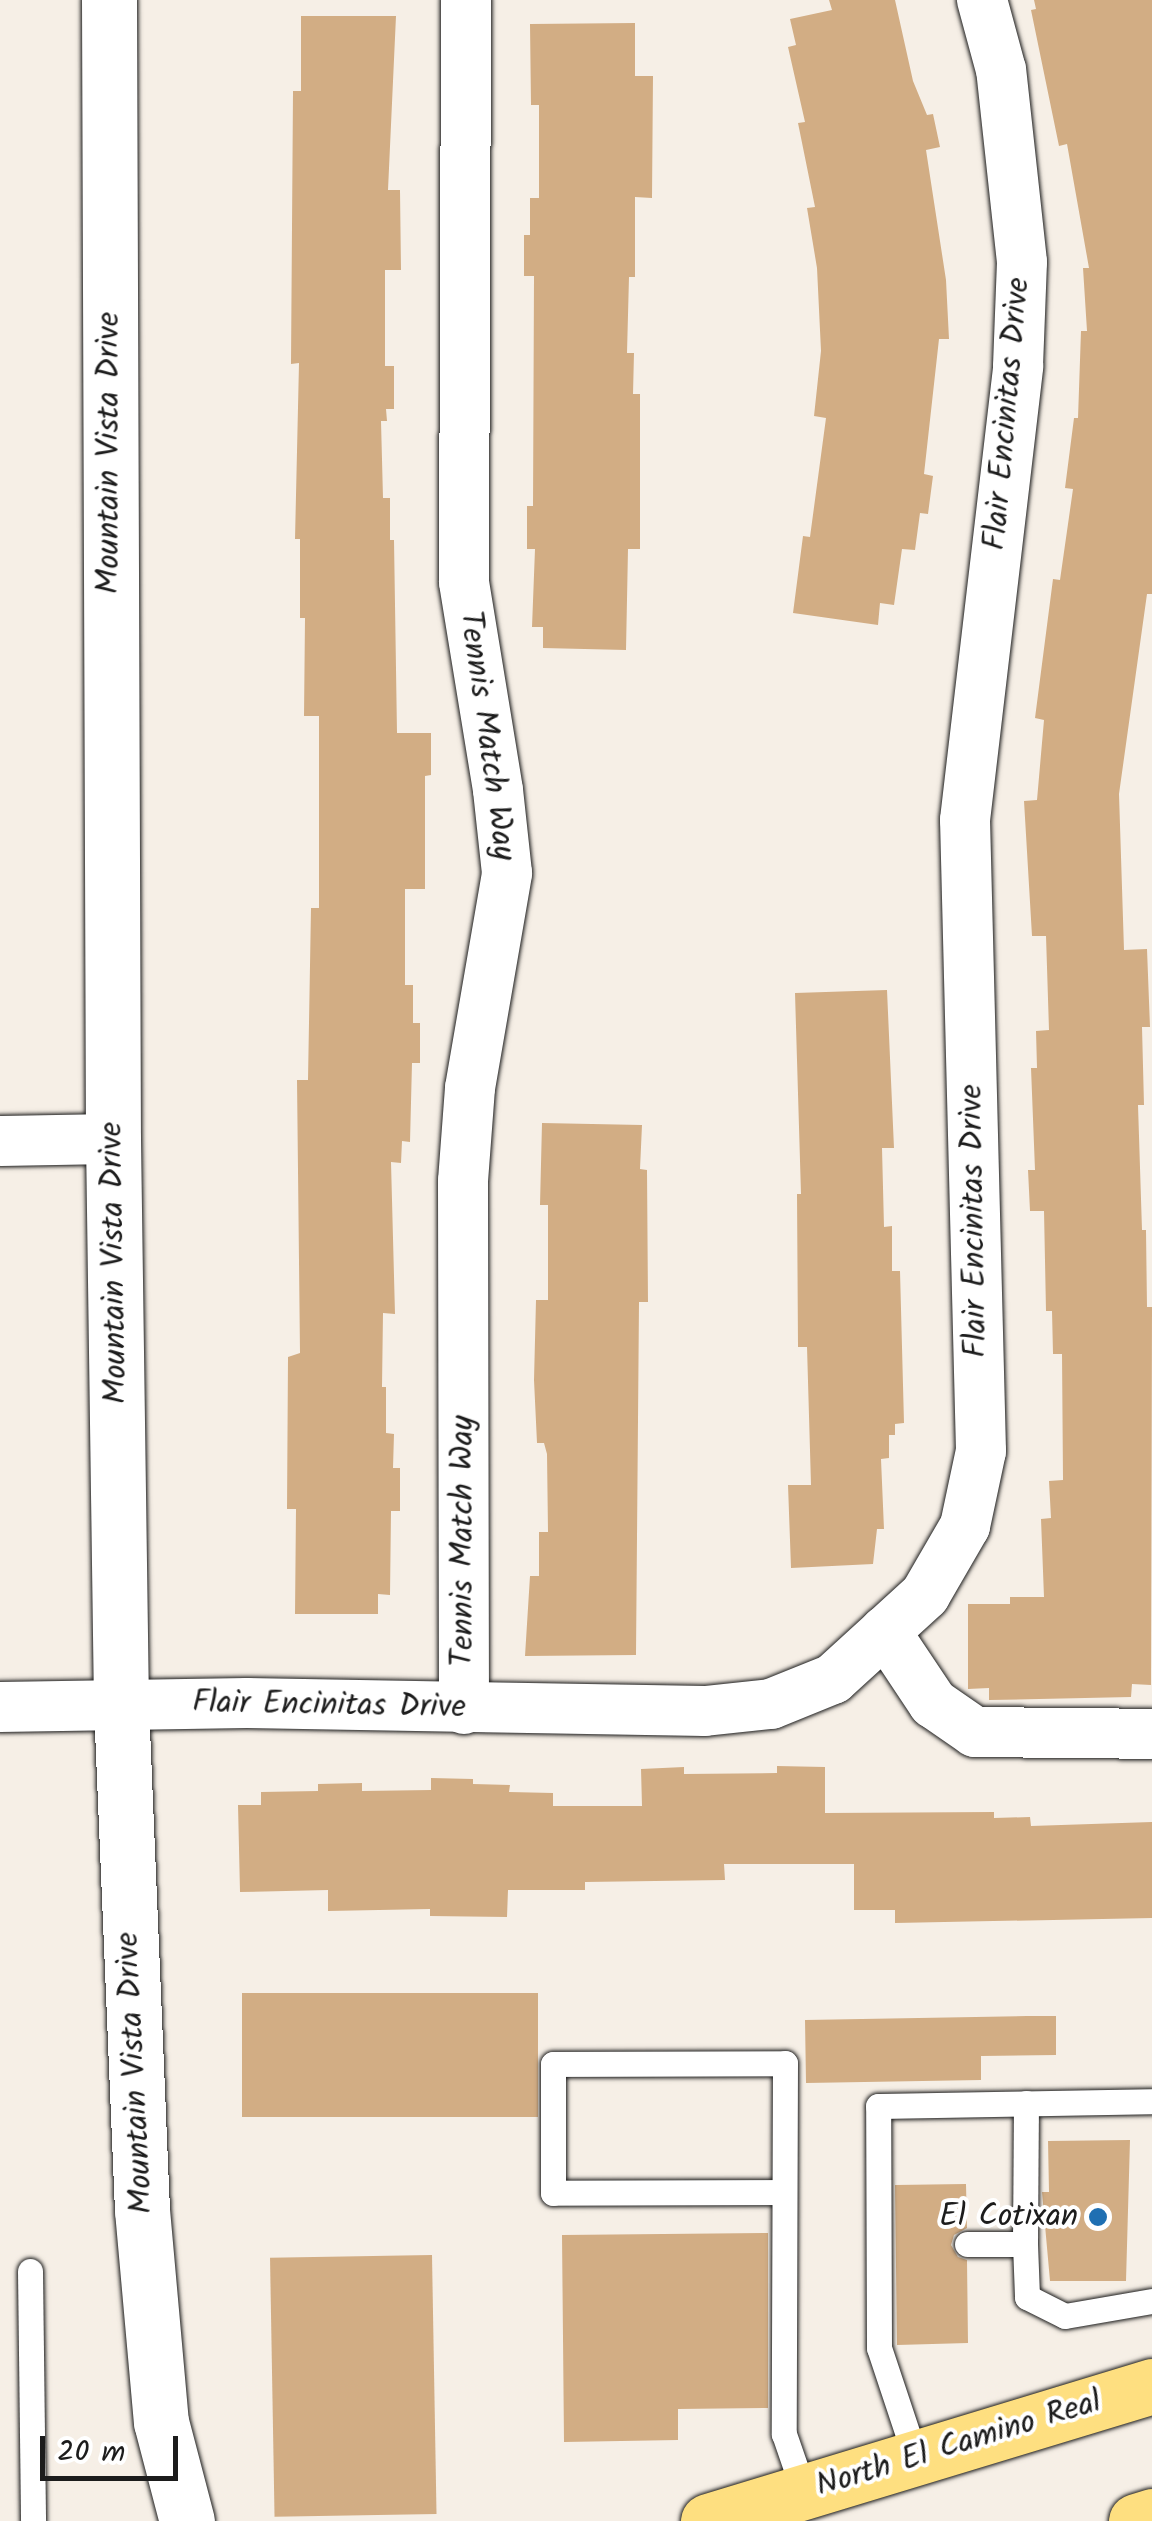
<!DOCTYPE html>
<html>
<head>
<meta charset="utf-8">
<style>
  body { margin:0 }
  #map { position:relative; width:1152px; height:2521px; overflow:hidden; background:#f6efe6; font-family:Kalam,sans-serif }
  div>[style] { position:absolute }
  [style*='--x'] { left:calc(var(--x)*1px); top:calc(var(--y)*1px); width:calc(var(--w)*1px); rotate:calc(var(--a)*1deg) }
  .building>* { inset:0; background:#d2ad84; transform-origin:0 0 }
  .roads { filter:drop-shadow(0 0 2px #1c1c1c) drop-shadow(0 0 2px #1c1c1c) }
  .lane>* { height:25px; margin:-12.5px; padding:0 12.5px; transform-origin:12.5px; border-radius:12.5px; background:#fff }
  .street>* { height:50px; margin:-25px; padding:0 25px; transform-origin:25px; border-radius:25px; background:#fff }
  .secondary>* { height:55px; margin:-27.5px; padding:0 27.5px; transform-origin:27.5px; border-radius:27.5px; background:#fff }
  .primary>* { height:55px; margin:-27.5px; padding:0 27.5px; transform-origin:27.5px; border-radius:27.5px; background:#fedf80 }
  .dots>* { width:28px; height:28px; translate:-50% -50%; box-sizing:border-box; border:5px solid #fff; border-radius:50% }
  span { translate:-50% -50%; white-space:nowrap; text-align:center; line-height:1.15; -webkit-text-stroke:8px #fff; paint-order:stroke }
  .street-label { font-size:32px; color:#1c1c1c }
  .poi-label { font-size:32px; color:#1c1c1c }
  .right { translate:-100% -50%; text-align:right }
  .scale { position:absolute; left:40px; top:2436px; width:138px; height:45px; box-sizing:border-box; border:5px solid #1c1c1c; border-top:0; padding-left:12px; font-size:30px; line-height:35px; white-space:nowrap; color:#1c1c1c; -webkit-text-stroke:8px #fff; paint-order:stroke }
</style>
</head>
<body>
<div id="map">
  <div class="building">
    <div style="clip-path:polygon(829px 0,895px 0,913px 81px,927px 115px,933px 114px,940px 147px,926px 150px,946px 280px,949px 339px,939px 339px,924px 474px,933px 476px,928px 514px,920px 513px,915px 550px,902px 549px,894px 605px,880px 603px,878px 625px,793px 613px,803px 536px,810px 537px,826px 418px,814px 416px,821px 351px,817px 268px,807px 208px,815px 207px,798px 123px,805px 122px,788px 47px,796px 45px,790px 19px,832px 10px)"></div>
    <div style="clip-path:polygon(1034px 0,1152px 0,1152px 594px,1147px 594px,1119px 794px,1124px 950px,1147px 949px,1150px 1027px,1142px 1027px,1144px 1105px,1138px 1105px,1142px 1230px,1146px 1230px,1147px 1307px,1152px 1307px,1151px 1685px,1132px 1684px,1131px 1697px,989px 1700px,989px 1688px,968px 1689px,968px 1604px,1010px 1604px,1010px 1597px,1044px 1597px,1041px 1519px,1051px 1518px,1049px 1481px,1063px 1480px,1062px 1354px,1053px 1354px,1052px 1311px,1046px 1311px,1044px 1211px,1030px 1211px,1028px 1170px,1035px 1170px,1031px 1068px,1037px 1068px,1036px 1031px,1049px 1030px,1046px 936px,1032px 936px,1024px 801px,1037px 800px,1044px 720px,1035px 718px,1053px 579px,1060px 580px,1073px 489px,1065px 488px,1074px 418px,1078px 418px,1081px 331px,1087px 331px,1083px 268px,1089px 268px,1067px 144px,1059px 146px,1031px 10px,1036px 9px)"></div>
    <div style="clip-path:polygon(301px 16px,396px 16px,388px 190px,400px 190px,401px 270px,385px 270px,385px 366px,394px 366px,394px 409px,386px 409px,387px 421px,381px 421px,383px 498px,390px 498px,390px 540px,394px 540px,397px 733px,431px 733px,431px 775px,425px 776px,425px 889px,405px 889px,405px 985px,413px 985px,413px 1023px,420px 1023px,420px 1063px,412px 1063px,410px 1142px,402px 1141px,401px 1163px,391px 1162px,395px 1314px,383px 1313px,382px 1387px,386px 1387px,386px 1433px,394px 1434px,393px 1468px,400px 1468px,400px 1511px,391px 1511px,390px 1595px,378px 1594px,378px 1614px,295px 1614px,296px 1509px,287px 1509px,288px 1357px,300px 1353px,297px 1080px,308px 1080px,311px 908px,319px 908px,319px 716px,304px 716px,305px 618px,300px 618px,300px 539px,295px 539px,299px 363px,291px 364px,293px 91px,301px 91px)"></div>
    <div style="clip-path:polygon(635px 23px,635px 76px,653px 76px,652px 198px,635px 197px,635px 277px,629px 277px,627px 353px,634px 353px,633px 394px,640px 394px,640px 549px,628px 549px,626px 650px,543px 648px,543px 627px,532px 627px,535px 549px,527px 549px,527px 506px,533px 506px,534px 276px,524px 276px,524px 235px,530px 235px,530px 198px,539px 198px,539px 105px,531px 105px,530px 24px)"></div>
    <div style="clip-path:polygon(887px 990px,894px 1148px,882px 1148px,884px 1227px,892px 1226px,892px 1271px,900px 1271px,904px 1423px,895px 1424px,895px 1435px,889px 1435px,889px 1458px,881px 1459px,884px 1529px,877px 1529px,873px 1564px,791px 1568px,788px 1485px,811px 1485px,807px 1347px,798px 1347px,797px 1194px,801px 1194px,795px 993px)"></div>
    <div style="clip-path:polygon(542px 1123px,642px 1125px,640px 1169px,647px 1170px,648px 1302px,639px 1302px,636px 1655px,525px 1656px,530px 1576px,539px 1576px,539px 1532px,548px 1532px,547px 1454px,544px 1443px,537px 1443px,534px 1380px,536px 1300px,548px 1300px,548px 1205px,540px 1205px)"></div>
    <div style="clip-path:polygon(777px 1766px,825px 1767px,825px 1813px,994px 1812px,994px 1818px,1030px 1817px,1031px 1826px,1152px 1822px,1152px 1918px,895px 1923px,895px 1910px,854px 1910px,854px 1864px,724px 1864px,725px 1880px,585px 1882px,585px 1890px,508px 1890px,507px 1917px,430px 1916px,430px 1909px,328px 1911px,328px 1890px,240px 1892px,238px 1805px,261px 1805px,261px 1792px,318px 1791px,318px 1784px,362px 1783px,362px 1791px,431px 1790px,431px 1778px,473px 1779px,473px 1784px,510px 1785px,509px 1792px,553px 1793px,553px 1806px,642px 1806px,641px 1769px,684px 1767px,684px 1774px,777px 1773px)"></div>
    <div style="left:538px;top:1993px;width:124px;height:296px;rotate:90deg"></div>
    <div style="clip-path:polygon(1027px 2016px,1056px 2016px,1056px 2055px,981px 2056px,981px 2080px,806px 2083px,805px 2020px)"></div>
    <div style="clip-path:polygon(1130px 2140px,1126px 2281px,1050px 2281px,1042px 2192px,1049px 2192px,1048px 2141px)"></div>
    <div style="clip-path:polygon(966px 2184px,967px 2228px,954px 2235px,951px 2245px,958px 2257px,967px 2260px,968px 2343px,897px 2345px,895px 2185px)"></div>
    <div style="clip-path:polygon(768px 2233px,768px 2408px,678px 2409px,678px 2440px,564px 2442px,562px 2235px)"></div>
    <div style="left:432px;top:2255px;width:259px;height:162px;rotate:89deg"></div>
  </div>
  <div class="roads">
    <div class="lane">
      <div style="--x:784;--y:2192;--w:231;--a:179.8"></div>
      <div style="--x:553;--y:2193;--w:129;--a:-90"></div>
      <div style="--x:553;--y:2064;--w:232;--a:-0.2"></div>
      <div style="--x:785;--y:2063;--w:371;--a:90.2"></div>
      <div style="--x:784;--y:2434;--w:61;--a:71"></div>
      <div style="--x:967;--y:2244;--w:58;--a:0"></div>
      <div style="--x:1025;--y:2244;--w:53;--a:87.8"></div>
      <div style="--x:1027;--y:2297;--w:42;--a:26.6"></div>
      <div style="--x:1065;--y:2316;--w:88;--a:-9.8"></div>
      <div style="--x:1025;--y:2244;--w:141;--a:-89.6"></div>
      <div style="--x:30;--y:2271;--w:250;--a:89.3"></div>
      <div style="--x:916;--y:2459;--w:117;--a:-108.4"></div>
      <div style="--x:879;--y:2348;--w:242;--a:-90.2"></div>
      <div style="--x:878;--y:2106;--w:274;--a:-1"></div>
    </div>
    <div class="street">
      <div style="--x:0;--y:1141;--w:113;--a:-1"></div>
      <div style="--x:885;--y:1631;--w:87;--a:56.3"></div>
      <div style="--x:933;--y:1703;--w:51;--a:34.6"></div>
      <div style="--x:975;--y:1732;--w:177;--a:0.6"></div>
      <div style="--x:0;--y:1707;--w:247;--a:-0.9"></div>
      <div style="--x:247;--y:1703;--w:458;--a:1"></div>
      <div style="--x:705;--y:1711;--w:66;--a:-6.1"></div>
      <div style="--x:771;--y:1704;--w:67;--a:-22"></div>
      <div style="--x:833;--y:1679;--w:125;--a:-42.4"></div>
      <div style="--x:925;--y:1595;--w:80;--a:-59.9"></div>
      <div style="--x:965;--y:1526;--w:77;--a:-78"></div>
      <div style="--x:981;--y:1451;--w:631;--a:-91.45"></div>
      <div style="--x:965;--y:820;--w:457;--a:-83.3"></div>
      <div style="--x:1018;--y:366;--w:104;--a:-87.8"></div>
      <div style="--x:1022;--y:262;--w:193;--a:-96.2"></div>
      <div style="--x:1001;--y:70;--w:73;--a:-105.2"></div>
      <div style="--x:464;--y:1709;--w:528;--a:-90.11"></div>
      <div style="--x:463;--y:1181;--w:93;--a:-85.7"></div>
      <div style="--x:470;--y:1088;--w:218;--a:-80.2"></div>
      <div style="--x:507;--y:873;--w:83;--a:-96.2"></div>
      <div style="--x:498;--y:790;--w:211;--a:-99.3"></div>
      <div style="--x:464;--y:582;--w:582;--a:-89.8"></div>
    </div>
    <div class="secondary">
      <div style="--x:109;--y:0;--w:1139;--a:89.8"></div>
      <div style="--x:113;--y:1139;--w:566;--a:89.19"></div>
      <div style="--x:121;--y:1705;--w:505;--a:87.62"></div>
      <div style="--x:142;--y:2210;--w:213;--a:84.9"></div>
      <div style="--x:161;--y:2422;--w:102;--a:75.3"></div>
    </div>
    <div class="primary">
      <div style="--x:708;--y:2521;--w:464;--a:-16.9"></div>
      <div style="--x:1136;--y:2521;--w:17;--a:-17"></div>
    </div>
  </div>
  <div class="dots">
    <div style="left:1098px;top:2217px;background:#1f6fb2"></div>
  </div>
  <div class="street-label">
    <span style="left:1008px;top:414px;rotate:-85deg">Flair Encinitas Drive</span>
    <span style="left:110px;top:453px;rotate:-90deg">Mountain Vista Drive</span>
    <span style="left:486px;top:736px;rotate:82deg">Tennis Match Way</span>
    <span style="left:975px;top:1221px;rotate:-91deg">Flair Encinitas Drive</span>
    <span style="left:115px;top:1263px;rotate:-91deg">Mountain Vista Drive</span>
    <span style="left:464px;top:1541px;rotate:-90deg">Tennis Match Way</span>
    <span style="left:329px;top:1706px;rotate:1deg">Flair Encinitas Drive</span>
    <span style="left:136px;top:2073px;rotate:-93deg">Mountain Vista Drive</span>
    <span style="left:959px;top:2445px;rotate:-17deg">North El Camino Real</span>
  </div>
  <div class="poi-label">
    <span class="right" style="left:1078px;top:2217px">El Cotixan</span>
  </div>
  <div class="scale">20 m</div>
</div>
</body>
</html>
